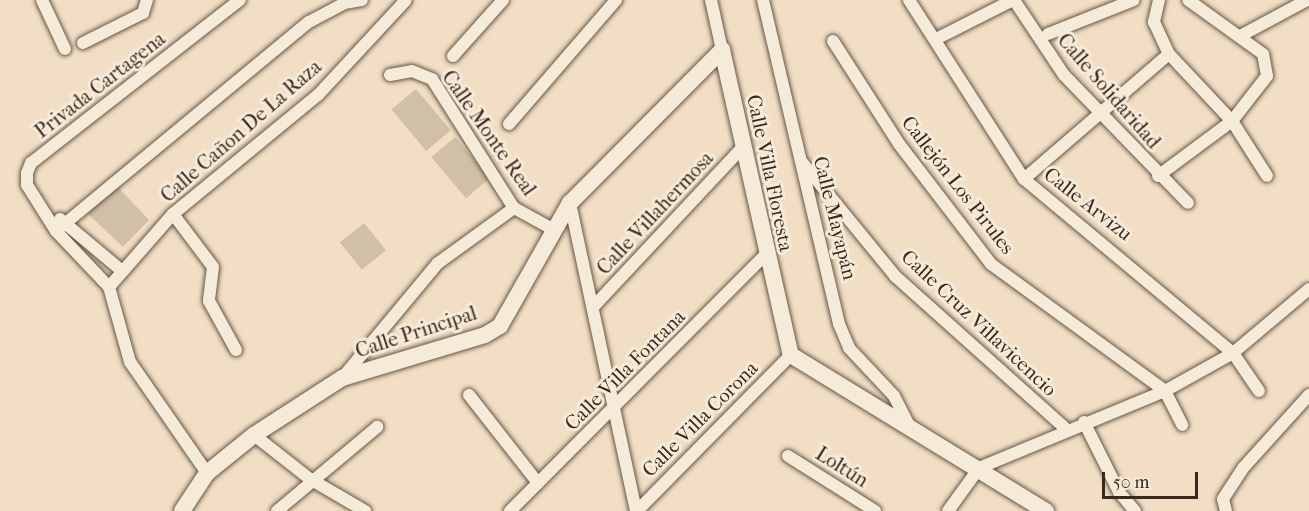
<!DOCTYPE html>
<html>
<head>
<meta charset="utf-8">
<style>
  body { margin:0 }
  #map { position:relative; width:1309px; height:511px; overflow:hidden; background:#f1dec4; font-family:"IM FELL French Canon",serif }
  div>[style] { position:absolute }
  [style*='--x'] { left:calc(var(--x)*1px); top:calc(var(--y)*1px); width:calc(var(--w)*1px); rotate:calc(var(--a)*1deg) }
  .green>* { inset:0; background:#d2bfa7; transform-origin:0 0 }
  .roads { filter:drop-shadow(0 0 2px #675646) drop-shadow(0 0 2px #675646) }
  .street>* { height:12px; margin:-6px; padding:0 6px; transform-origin:6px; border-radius:6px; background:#f6ead9 }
  .secondary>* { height:16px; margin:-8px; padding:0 8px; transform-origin:8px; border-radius:8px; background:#f6ead9 }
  span { translate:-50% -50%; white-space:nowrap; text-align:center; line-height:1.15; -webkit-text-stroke:6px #f6ead9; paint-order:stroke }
  .street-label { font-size:20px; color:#39291c }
  .scale { position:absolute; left:1102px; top:472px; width:96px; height:27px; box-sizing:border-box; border:3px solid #39291c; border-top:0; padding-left:8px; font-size:18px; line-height:21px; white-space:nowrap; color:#39291c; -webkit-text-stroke:4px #f6ead9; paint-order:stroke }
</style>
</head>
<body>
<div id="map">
  <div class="green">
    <div style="left:416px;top:89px;width:54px;height:32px;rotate:50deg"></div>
    <div style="left:455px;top:137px;width:54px;height:31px;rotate:50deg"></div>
    <div style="clip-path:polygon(117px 186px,149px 220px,123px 247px,85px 211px)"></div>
    <div style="left:364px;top:223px;width:35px;height:31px;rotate:51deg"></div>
  </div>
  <div class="roads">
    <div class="street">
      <div style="--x:42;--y:0;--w:54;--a:64.9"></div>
      <div style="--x:711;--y:0;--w:51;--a:77.6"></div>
      <div style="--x:763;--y:0;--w:333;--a:76.8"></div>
      <div style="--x:839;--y:324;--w:26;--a:67"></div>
      <div style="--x:849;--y:348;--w:66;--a:46.8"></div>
      <div style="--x:894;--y:396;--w:34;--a:63"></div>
      <div style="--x:909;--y:0;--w:213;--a:57.3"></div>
      <div style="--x:1024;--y:179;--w:272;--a:39.8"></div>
      <div style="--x:1233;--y:353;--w:46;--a:55.6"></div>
      <div style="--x:1014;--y:0;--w:90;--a:56.3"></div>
      <div style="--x:1064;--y:75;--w:178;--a:45.9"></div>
      <div style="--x:1159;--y:0;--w:23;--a:103"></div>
      <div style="--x:1154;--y:22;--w:35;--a:65"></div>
      <div style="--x:1169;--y:54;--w:92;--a:46.8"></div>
      <div style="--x:1232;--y:121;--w:65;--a:57.5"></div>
      <div style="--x:1048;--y:34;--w:92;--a:-21.6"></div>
      <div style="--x:1242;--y:35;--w:74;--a:-28.3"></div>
      <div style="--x:936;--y:39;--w:86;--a:-26.9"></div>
      <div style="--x:833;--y:41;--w:122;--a:57.3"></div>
      <div style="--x:899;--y:144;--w:151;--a:52.5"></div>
      <div style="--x:991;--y:264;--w:215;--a:36.1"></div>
      <div style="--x:1165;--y:391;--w:38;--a:63"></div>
      <div style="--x:83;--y:43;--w:67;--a:-26.6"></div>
      <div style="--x:143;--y:13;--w:14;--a:-73"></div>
      <div style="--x:453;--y:56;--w:75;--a:-48.2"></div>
      <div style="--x:390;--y:75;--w:22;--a:-10"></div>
      <div style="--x:412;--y:71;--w:22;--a:22"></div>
      <div style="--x:432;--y:79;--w:153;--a:57.6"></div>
      <div style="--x:514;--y:208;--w:46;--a:28.8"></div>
      <div style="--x:509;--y:124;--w:164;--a:-49.2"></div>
      <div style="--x:801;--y:161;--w:149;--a:50.7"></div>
      <div style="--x:895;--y:276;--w:231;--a:41.8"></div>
      <div style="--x:1158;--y:176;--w:92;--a:-36.6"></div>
      <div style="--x:1232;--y:121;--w:57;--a:-52.1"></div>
      <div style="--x:1267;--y:76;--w:22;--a:-100"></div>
      <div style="--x:1263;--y:54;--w:92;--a:-144.2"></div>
      <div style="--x:1024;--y:179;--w:191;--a:-40.8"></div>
      <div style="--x:570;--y:203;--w:315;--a:77.9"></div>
      <div style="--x:173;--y:214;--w:66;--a:53"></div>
      <div style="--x:213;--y:267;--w:34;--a:97"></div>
      <div style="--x:209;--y:301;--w:56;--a:61.1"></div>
      <div style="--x:60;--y:219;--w:80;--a:39.9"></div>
      <div style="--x:56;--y:231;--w:328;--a:-39.6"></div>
      <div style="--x:309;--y:22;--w:40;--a:-28"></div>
      <div style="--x:344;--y:3;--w:18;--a:-9"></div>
      <div style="--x:109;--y:287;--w:97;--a:-48.8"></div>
      <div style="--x:173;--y:214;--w:188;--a:-39.4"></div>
      <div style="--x:318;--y:95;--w:129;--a:-47.2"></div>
      <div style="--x:595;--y:305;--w:216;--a:-46.9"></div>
      <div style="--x:343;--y:377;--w:148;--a:-50.2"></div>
      <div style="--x:438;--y:263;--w:94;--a:-35.9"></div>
      <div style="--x:469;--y:395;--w:112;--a:51.9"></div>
      <div style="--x:1084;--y:422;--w:78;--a:63.4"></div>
      <div style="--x:1119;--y:492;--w:25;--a:50"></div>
      <div style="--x:254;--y:435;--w:71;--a:38.2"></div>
      <div style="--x:310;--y:479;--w:64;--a:30.2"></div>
      <div style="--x:788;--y:456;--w:103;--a:32.3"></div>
      <div style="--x:207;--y:473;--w:135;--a:-124.7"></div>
      <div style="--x:130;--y:362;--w:78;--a:-105.6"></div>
      <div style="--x:109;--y:287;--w:77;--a:-133.4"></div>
      <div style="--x:56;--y:231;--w:54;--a:-122.2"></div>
      <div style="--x:27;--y:185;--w:12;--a:-90"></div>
      <div style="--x:27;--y:173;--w:11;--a:-68"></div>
      <div style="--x:31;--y:163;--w:265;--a:-38"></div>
      <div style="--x:277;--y:511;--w:131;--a:-40"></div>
      <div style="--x:510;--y:511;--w:363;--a:-45.1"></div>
      <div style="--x:637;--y:511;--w:219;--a:-45.4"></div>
      <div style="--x:948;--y:511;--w:53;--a:-54.2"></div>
      <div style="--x:979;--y:468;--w:201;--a:-22.5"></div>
      <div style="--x:1165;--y:391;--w:78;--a:-29.2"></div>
      <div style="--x:1233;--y:353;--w:99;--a:-40.1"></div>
      <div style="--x:1226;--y:511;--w:12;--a:-104"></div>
      <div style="--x:1223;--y:499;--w:38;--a:-57"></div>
      <div style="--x:1244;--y:467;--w:97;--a:-47.9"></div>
    </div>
    <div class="secondary">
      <div style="--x:722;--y:50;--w:313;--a:77.3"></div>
      <div style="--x:791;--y:355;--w:299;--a:31.5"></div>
      <div style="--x:182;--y:511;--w:45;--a:-56.7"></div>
      <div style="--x:207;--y:473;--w:60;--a:-39"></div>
      <div style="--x:254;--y:435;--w:105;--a:-32.9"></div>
      <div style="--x:342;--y:378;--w:149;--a:-16.7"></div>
      <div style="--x:485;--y:335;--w:17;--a:-31"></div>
      <div style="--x:500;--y:326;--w:142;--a:-60.4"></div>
      <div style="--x:570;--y:203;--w:216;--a:-45.2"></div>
    </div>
  </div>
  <div class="street-label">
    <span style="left:100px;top:85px;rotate:-38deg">Privada Cartagena</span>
    <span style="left:1109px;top:91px;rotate:49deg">Calle Solidaridad</span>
    <span style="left:241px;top:131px;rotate:-41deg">Calle Cañon De La Raza</span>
    <span style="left:489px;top:133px;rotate:55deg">Calle Monte Real</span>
    <span style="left:770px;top:173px;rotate:78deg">Calle Villa Floresta</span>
    <span style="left:958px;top:185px;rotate:52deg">Callejón Los Pirules</span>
    <span style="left:1088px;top:204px;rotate:38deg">Calle Arvizu</span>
    <span style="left:655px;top:213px;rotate:-47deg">Calle Villahermosa</span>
    <span style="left:835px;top:218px;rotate:76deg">Calle Mayapán</span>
    <span style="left:979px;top:323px;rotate:43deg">Calle Cruz Villavicencio</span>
    <span style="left:416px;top:332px;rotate:-18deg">Calle Principal</span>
    <span style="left:625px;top:370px;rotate:-45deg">Calle Villa Fontana</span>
    <span style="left:700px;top:419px;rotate:-45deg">Calle Villa Corona</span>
    <span style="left:842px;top:467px;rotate:32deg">Loltún</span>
  </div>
  <div class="scale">50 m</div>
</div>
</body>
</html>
